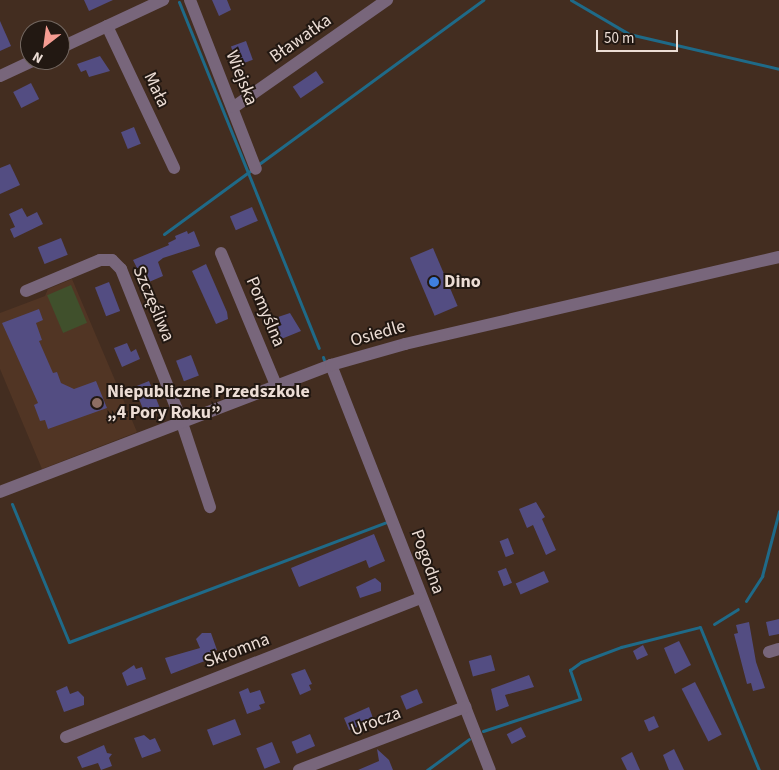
<!DOCTYPE html>
<html>
<head>
<meta charset="utf-8">
<style>
  body { margin:0 }
  #map { position:relative; width:779px; height:770px; overflow:hidden; background:#432d20; font-family:"Source Sans 3",sans-serif }
  div>[style] { position:absolute }
  [style*='--x'] { left:calc(var(--x)*1px); top:calc(var(--y)*1px); width:calc(var(--w)*1px); rotate:calc(var(--a)*1deg) }
  .built>* { inset:0; background:#513524 }
  .green>* { inset:0; background:#40502c; transform-origin:0 0 }
  .stream>* { height:3px; margin:-1.5px; padding:0 1.5px; transform-origin:1.5px; border-radius:1.5px; background:#1f6a88 }
  .building>* { inset:0; background:#534d82; transform-origin:0 0 }
  .minor>* { height:12px; margin:-6px; padding:0 6px; transform-origin:6px; border-radius:6px; background:#78667b }
  .dots>* { width:14px; height:14px; translate:-50% -50%; box-sizing:border-box; border:2px solid #221812; border-radius:50% }
  span { translate:-50% -50%; white-space:nowrap; text-align:center; line-height:1.15; -webkit-text-stroke:4px #221812; paint-order:stroke }
  .street-label { font-size:18px; color:#ecddd5 }
  .poi-label { font-size:18px; color:#ecddd5; font-weight:700 }
  .left { translate:0 -50%; text-align:left }
  .north { position:absolute; left:20px; top:20px; width:50px; height:50px; box-sizing:border-box; background:#221812; border:1px solid #736760; border-radius:50%; rotate:210deg; font-size:14px; font-weight:700; line-height:20px; text-align:center; color:#ecddd5 }
  .north::after { content:''; display:block; margin:auto; width:18px; height:22px; background:#f59c92; clip-path:polygon(50% 0,100% 100%,50% 72%,0 100%) }
  .scale { position:absolute; left:596px; top:30px; width:82px; height:22px; box-sizing:border-box; border:2px solid #ecddd5; border-top:0; padding-left:6px; font-size:15px; line-height:18px; white-space:nowrap; color:#ecddd5; -webkit-text-stroke:4px #221812; paint-order:stroke }
</style>
</head>
<body>
<div id="map">
  <div class="built">
    <div style="clip-path:polygon(72px 279px,137px 432px,42px 469px,0 369px,0 313px,45px 296px,48px 289px)"></div>
  </div>
  <div class="green">
    <div style="left:71px;top:285px;width:41px;height:26px;rotate:67deg"></div>
  </div>
  <div class="stream">
    <div style="--x:571;--y:0;--w:67;--a:30.4"></div>
    <div style="--x:629;--y:34;--w:154;--a:13.1"></div>
    <div style="--x:179;--y:2;--w:373;--a:68"></div>
    <div style="--x:259;--y:164;--w:278;--a:-36.2"></div>
    <div style="--x:164;--y:234;--w:107;--a:-36.2"></div>
    <div style="--x:323;--y:357;--w:3;--a:72"></div>
    <div style="--x:12;--y:504;--w:149;--a:67.6"></div>
    <div style="--x:69;--y:642;--w:340;--a:-20.7"></div>
    <div style="--x:746;--y:601;--w:30;--a:-57"></div>
    <div style="--x:762;--y:576;--w:67;--a:-75.3"></div>
    <div style="--x:714;--y:624;--w:28;--a:-32"></div>
    <div style="--x:483;--y:731;--w:102;--a:-18.3"></div>
    <div style="--x:580;--y:699;--w:31;--a:-109"></div>
    <div style="--x:570;--y:670;--w:14;--a:-36"></div>
    <div style="--x:581;--y:662;--w:43;--a:-20.6"></div>
    <div style="--x:621;--y:647;--w:81;--a:-14.2"></div>
    <div style="--x:700;--y:627;--w:155;--a:67.6"></div>
    <div style="--x:427;--y:770;--w:52;--a:-36.4"></div>
  </div>
  <div class="building">
    <div style="clip-path:polygon(84px 0,113px 0,89px 11px)"></div>
    <div style="clip-path:polygon(212px 0,227px 0,231px 10px,219px 16px)"></div>
    <div style="clip-path:polygon(0 21px,11px 46px,0 51px)"></div>
    <div style="left:246px;top:41px;width:20px;height:16px;rotate:70deg"></div>
    <div style="clip-path:polygon(100px 56px,110px 71px,89px 77px,86px 70px,81px 72px,77px 64px)"></div>
    <div style="left:316px;top:71px;width:14px;height:28px;rotate:56deg"></div>
    <div style="left:31px;top:83px;width:18px;height:20px;rotate:63deg"></div>
    <div style="left:134px;top:127px;width:18px;height:14px;rotate:68deg"></div>
    <div style="clip-path:polygon(10px 164px,20px 185px,0 194px,0 168px)"></div>
    <div style="left:252px;top:207px;width:15px;height:24px;rotate:67deg"></div>
    <div style="clip-path:polygon(22px 208px,27px 217px,37px 212px,43px 224px,14px 238px,10px 229px,15px 227px,9px 214px)"></div>
    <div style="clip-path:polygon(187px 231px,188px 234px,194px 231px,200px 246px,163px 258px,158px 262px,163px 276px,149px 282px,143px 268px,138px 270px,133px 260px,169px 245px,168px 243px,176px 239px,175px 236px)"></div>
    <div style="left:61px;top:238px;width:18px;height:25px;rotate:68deg"></div>
    <div style="left:433px;top:248px;width:63px;height:25px;rotate:67deg"></div>
    <div style="clip-path:polygon(206px 264px,227px 312px,228px 319px,216px 324px,192px 271px)"></div>
    <div style="left:109px;top:282px;width:31px;height:15px;rotate:69deg"></div>
    <div style="clip-path:polygon(39px 309px,43px 320px,36px 323px,42px 340px,39px 341px,53px 373px,57px 372px,61px 383px,74px 389px,96px 381px,107px 408px,48px 429px,45px 420px,40px 421px,34px 405px,38px 403px,2px 323px)"></div>
    <div style="clip-path:polygon(290px 313px,301px 331px,274px 342px,269px 329px,281px 325px,278px 317px)"></div>
    <div style="clip-path:polygon(127px 343px,131px 352px,136px 349px,140px 359px,122px 367px,114px 348px)"></div>
    <div style="left:191px;top:355px;width:22px;height:16px;rotate:69deg"></div>
    <div style="left:149px;top:381px;width:31px;height:16px;rotate:68deg"></div>
    <div style="clip-path:polygon(536px 502px,545px 517px,542px 519px,556px 550px,546px 555px,533px 525px,527px 528px,519px 509px)"></div>
    <div style="clip-path:polygon(374px 534px,385px 561px,369px 568px,366px 560px,299px 587px,291px 568px)"></div>
    <div style="left:508px;top:538px;width:17px;height:9px;rotate:69deg"></div>
    <div style="left:506px;top:568px;width:16px;height:9px;rotate:68deg"></div>
    <div style="left:544px;top:571px;width:12px;height:31px;rotate:66deg"></div>
    <div style="clip-path:polygon(375px 578px,381px 583px,381px 591px,360px 598px,356px 587px)"></div>
    <div style="clip-path:polygon(779px 619px,779px 634px,769px 636px,766px 622px)"></div>
    <div style="clip-path:polygon(749px 622px,756px 662px,765px 688px,753px 691px,751px 683px,747px 684px,734px 634px,738px 633px,736px 625px)"></div>
    <div style="clip-path:polygon(202px 633px,211px 633px,217px 650px,208px 654px,210px 659px,171px 674px,165px 658px,200px 648px,196px 639px)"></div>
    <div style="clip-path:polygon(679px 641px,691px 665px,675px 674px,664px 648px)"></div>
    <div style="clip-path:polygon(643px 645px,648px 655px,637px 660px,633px 651px)"></div>
    <div style="left:491px;top:655px;width:16px;height:23px;rotate:75deg"></div>
    <div style="clip-path:polygon(134px 665px,136px 669px,142px 667px,146px 679px,127px 686px,122px 673px)"></div>
    <div style="clip-path:polygon(305px 669px,312px 684px,309px 685px,311px 690px,300px 695px,291px 674px)"></div>
    <div style="clip-path:polygon(529px 675px,534px 687px,505px 695px,509px 706px,496px 711px,491px 689px)"></div>
    <div style="left:695px;top:682px;width:59px;height:15px;rotate:63deg"></div>
    <div style="clip-path:polygon(67px 686px,70px 694px,78px 691px,84px 697px,84px 705px,64px 712px,56px 691px)"></div>
    <div style="clip-path:polygon(248px 688px,250px 693px,260px 690px,265px 703px,259px 705px,261px 709px,247px 714px,239px 692px)"></div>
    <div style="left:417px;top:689px;width:15px;height:18px;rotate:67deg"></div>
    <div style="clip-path:polygon(369px 707px,374px 721px,349px 730px,344px 718px)"></div>
    <div style="left:654px;top:716px;width:12px;height:11px;rotate:66deg"></div>
    <div style="left:235px;top:719px;width:17px;height:30px;rotate:69deg"></div>
    <div style="left:521px;top:727px;width:11px;height:16px;rotate:63deg"></div>
    <div style="left:310px;top:734px;width:13px;height:20px;rotate:67deg"></div>
    <div style="clip-path:polygon(144px 735px,150px 740px,155px 738px,161px 751px,142px 758px,134px 738px)"></div>
    <div style="left:272px;top:742px;width:22px;height:17px;rotate:68deg"></div>
    <div style="clip-path:polygon(104px 745px,107px 753px,112px 754px,109px 758px,112px 766px,101px 770px,98px 763px,82px 768px,77px 757px)"></div>
    <div style="clip-path:polygon(377px 749px,389px 760px,393px 770px,358px 770px,379px 761px)"></div>
    <div style="clip-path:polygon(674px 749px,684px 770px,669px 770px,663px 755px)"></div>
    <div style="clip-path:polygon(632px 752px,640px 770px,627px 770px,621px 758px)"></div>
  </div>
  <div class="minor">
    <div style="--x:190;--y:0;--w:181;--a:68.7"></div>
    <div style="--x:107;--y:26;--w:157;--a:64.7"></div>
    <div style="--x:60;--y:48;--w:114;--a:-25"></div>
    <div style="--x:0;--y:76;--w:38;--a:-25"></div>
    <div style="--x:234;--y:107;--w:187;--a:-35"></div>
    <div style="--x:221;--y:253;--w:143;--a:67.4"></div>
    <div style="--x:26;--y:291;--w:80;--a:-22.7"></div>
    <div style="--x:100;--y:260;--w:12;--a:0"></div>
    <div style="--x:112;--y:260;--w:13;--a:45"></div>
    <div style="--x:121;--y:269;--w:159;--a:68.3"></div>
    <div style="--x:180;--y:417;--w:95;--a:71.6"></div>
    <div style="--x:331;--y:365;--w:435;--a:68.6"></div>
    <div style="--x:0;--y:492;--w:355;--a:-21"></div>
    <div style="--x:331;--y:365;--w:77;--a:-15.8"></div>
    <div style="--x:405;--y:344;--w:384;--a:-13.1"></div>
    <div style="--x:769;--y:652;--w:10;--a:-17"></div>
    <div style="--x:66;--y:737;--w:381;--a:-21.4"></div>
    <div style="--x:299;--y:770;--w:178;--a:-20.8"></div>
  </div>
  <div class="dots">
    <div style="left:434px;top:282px;background:#3f7fe0"></div>
    <div style="left:97px;top:403px;background:#8d6e63"></div>
  </div>
  <div class="street-label">
    <span style="left:301px;top:39px;rotate:-35deg">Bławatka</span>
    <span style="left:241px;top:78px;rotate:68deg">Wiejska</span>
    <span style="left:156px;top:90px;rotate:65deg">Mała</span>
    <span style="left:153px;top:304px;rotate:67deg">Szczęśliwa</span>
    <span style="left:265px;top:312px;rotate:67deg">Pomyślna</span>
    <span style="left:378px;top:334px;rotate:-16deg">Osiedle</span>
    <span style="left:427px;top:562px;rotate:70deg">Pogodna</span>
    <span style="left:237px;top:651px;rotate:-21deg">Skromna</span>
    <span style="left:376px;top:722px;rotate:-21deg">Urocza</span>
  </div>
  <div class="poi-label">
    <span class="left" style="left:444px;top:282px">Dino</span>
    <span class="left" style="left:107px;top:403px">Niepubliczne Przedszkole<br>„4 Pory Roku”</span>
  </div>
  <div class="north">N</div>
  <div class="scale">50 m</div>
</div>
</body>
</html>
